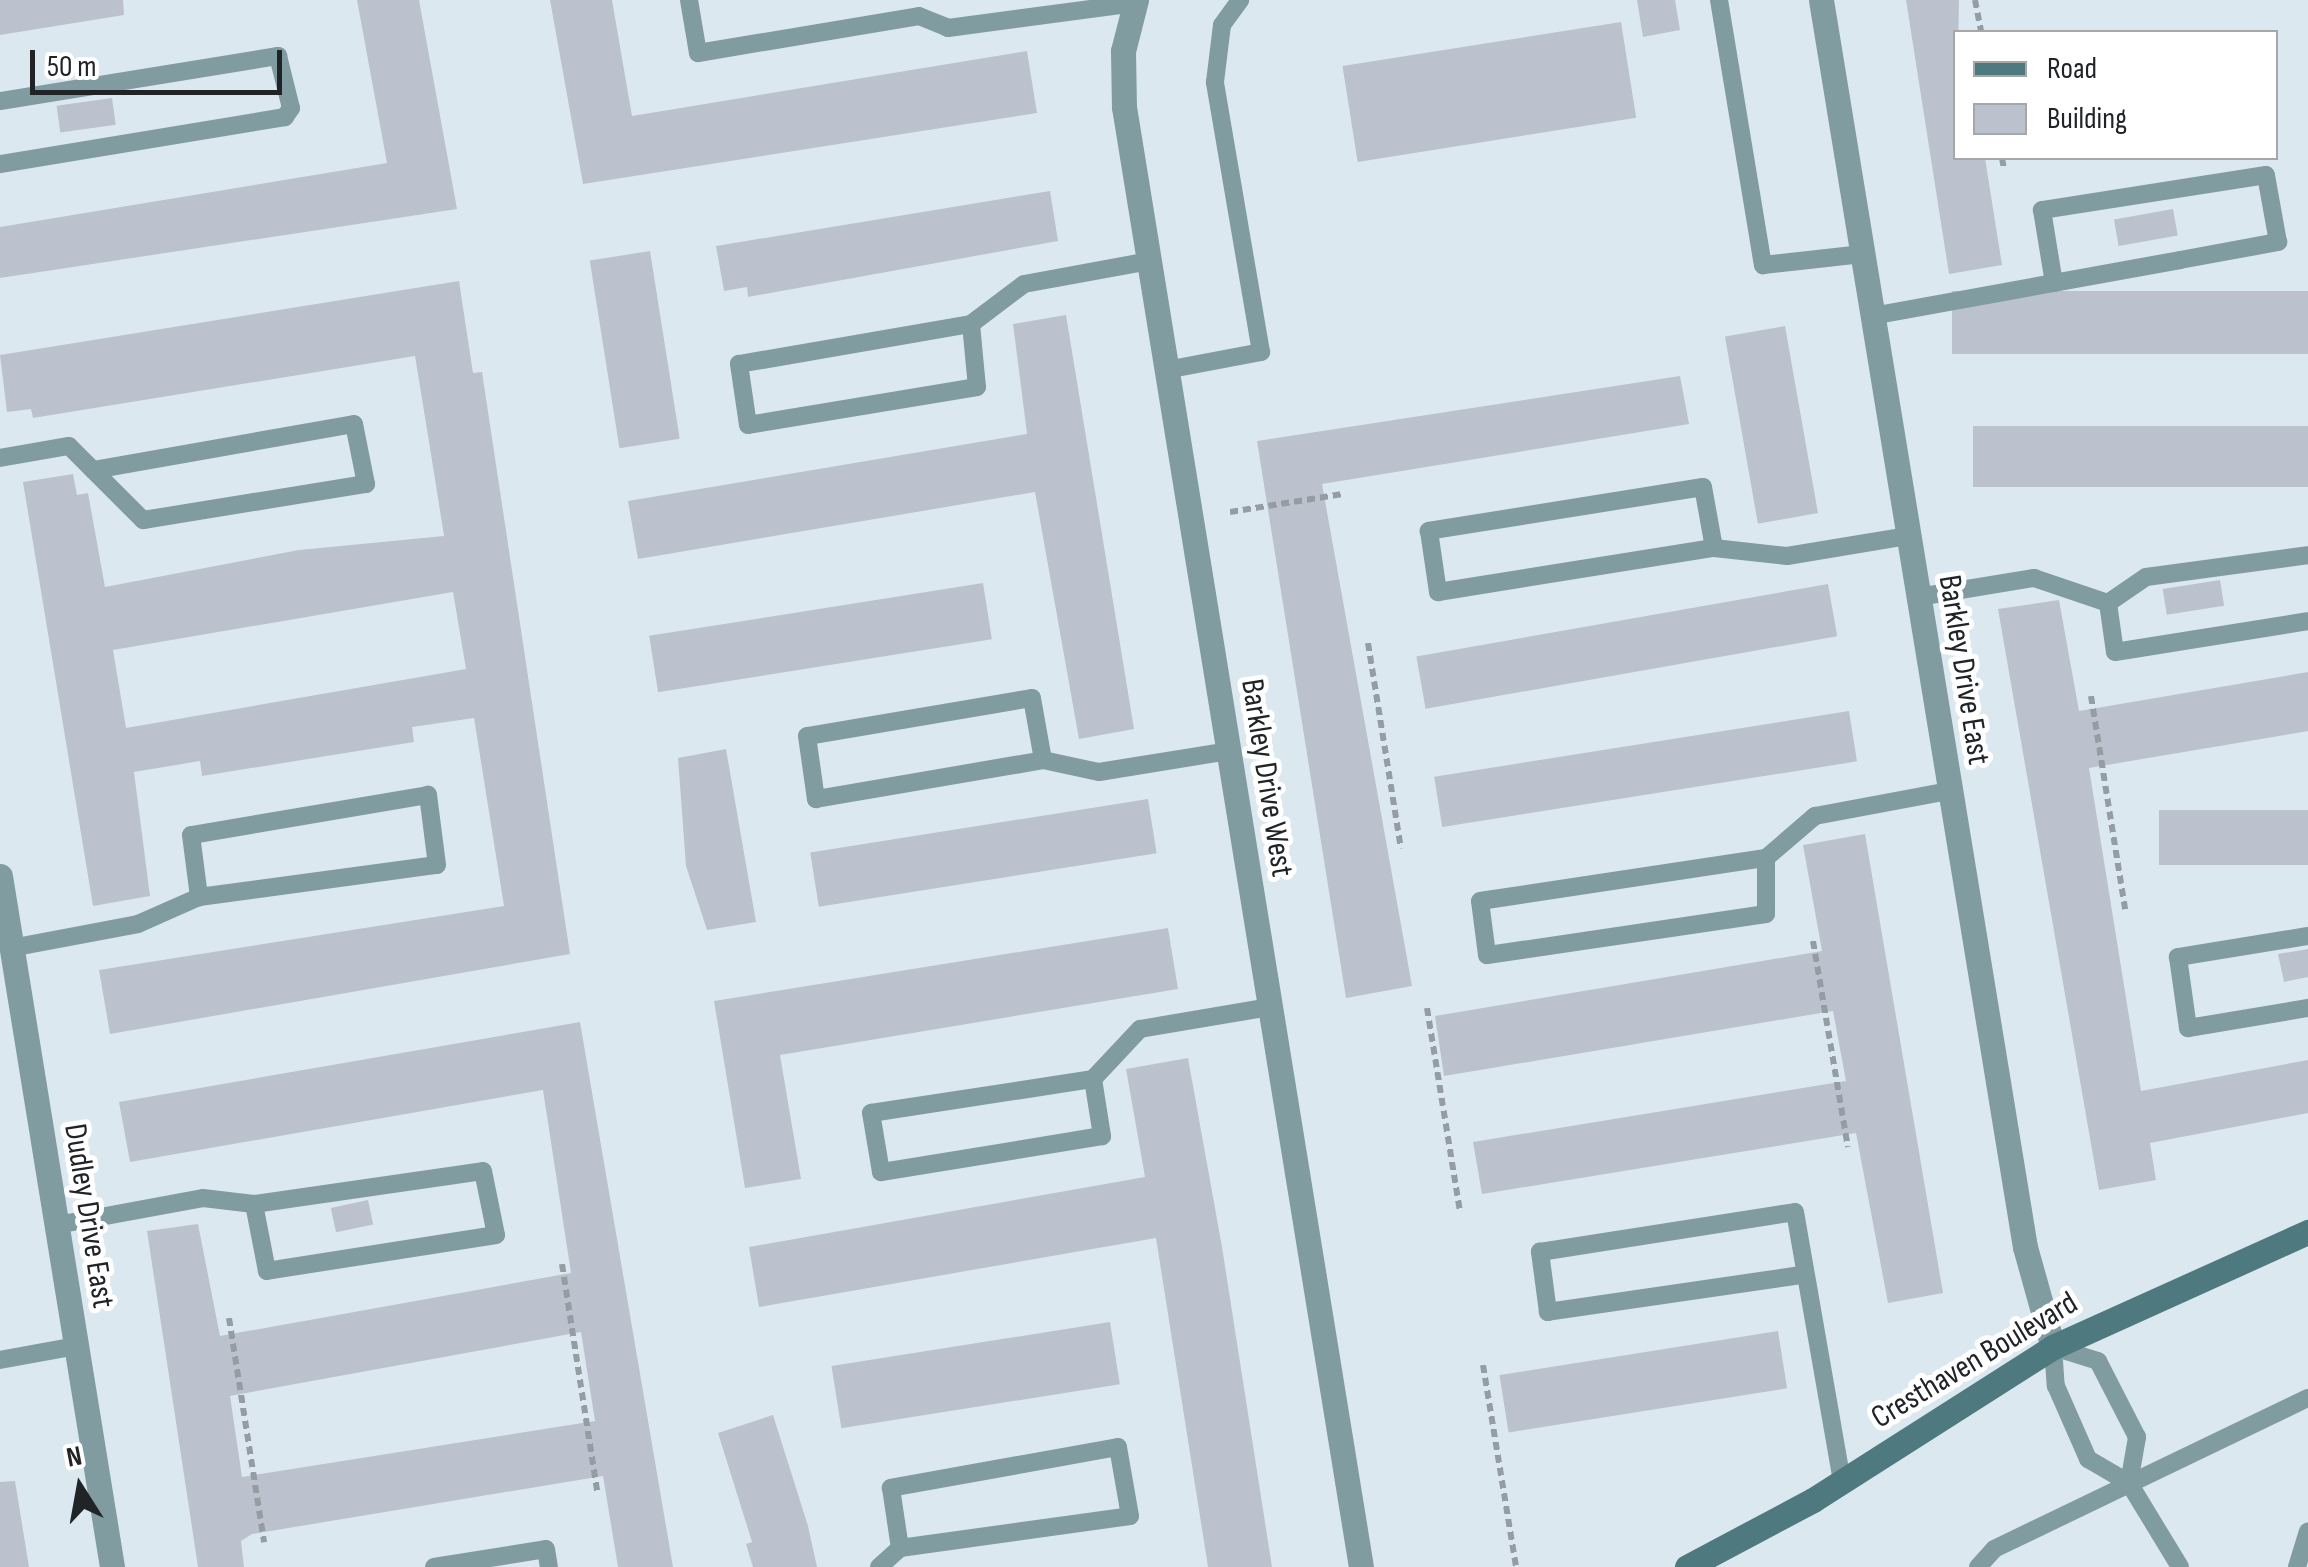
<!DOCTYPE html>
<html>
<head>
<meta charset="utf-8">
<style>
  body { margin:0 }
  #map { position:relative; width:2308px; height:1567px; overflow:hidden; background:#dce8f0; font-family:"Sofia Sans Condensed",sans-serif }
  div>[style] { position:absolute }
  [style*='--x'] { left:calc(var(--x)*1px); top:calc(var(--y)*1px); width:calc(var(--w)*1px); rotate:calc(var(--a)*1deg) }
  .building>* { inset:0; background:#bcc2cd; transform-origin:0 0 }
  .path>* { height:6px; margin-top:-3px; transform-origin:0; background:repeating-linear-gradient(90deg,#949da3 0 8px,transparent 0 13px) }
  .lane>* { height:18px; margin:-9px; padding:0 9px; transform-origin:9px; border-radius:9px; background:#809ca0 }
  .street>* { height:25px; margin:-12.5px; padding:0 12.5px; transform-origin:12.5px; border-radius:12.5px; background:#809ca0 }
  .secondary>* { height:25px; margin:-12.5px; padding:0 12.5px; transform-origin:12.5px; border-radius:12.5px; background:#4e797e }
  span { translate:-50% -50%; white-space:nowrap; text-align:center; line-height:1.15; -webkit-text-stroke:10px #fff; paint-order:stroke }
  .street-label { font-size:32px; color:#202427 }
  .legend { position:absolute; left:1953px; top:30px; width:325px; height:130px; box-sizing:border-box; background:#fff; border:2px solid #a6a7a9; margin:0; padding:12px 18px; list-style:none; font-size:30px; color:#202427 }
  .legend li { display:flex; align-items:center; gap:20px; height:50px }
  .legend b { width:50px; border:2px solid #a6a7a9 }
  .north { position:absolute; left:30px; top:1437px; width:100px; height:100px; -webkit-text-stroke:8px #fff; paint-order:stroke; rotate:349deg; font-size:28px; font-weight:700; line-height:40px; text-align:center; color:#202427 }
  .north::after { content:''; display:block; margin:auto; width:35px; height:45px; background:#202427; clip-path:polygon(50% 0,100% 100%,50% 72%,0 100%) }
  .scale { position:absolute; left:30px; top:50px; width:252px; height:45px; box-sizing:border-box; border:5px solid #202427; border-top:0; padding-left:12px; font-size:30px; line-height:35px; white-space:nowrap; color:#202427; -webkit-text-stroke:8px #fff; paint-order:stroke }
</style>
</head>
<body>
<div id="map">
  <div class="building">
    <div style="clip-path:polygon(0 0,123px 0,124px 15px,0 35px)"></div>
    <div style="clip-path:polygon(357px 0,419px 0,457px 209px,0 278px,0 227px,387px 163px)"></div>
    <div style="clip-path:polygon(550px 0,612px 0,632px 116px,1027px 51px,1037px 113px,583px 184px)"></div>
    <div style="clip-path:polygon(1637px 0,1675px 0,1680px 30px,1643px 37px)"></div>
    <div style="clip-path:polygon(1906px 0,1959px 0,1956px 158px,1985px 158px,2002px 265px,1949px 274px)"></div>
    <div style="left:1621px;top:22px;width:97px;height:282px;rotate:81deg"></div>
    <div style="left:112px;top:98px;width:27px;height:56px;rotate:82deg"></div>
    <div style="clip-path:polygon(1050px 191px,1058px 241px,748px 297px,747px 287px,724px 291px,716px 246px)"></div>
    <div style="left:2173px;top:209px;width:27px;height:60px;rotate:80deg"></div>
    <div style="left:650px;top:251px;width:190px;height:61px;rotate:81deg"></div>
    <div style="clip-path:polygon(evenodd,459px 281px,473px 373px,482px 372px,570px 954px,110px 1034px,99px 970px,504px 906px,474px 718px,412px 727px,414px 742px,202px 776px,200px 761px,134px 772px,150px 896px,93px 906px,23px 482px,73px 474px,77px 495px,88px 493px,105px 587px,299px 550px,444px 536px,430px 448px,415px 356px,33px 418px,31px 409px,7px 412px,0 355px,459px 281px,453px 592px,466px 669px,126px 728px,113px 650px,453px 592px)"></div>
    <div style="left:2308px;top:291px;width:63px;height:356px;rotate:90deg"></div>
    <div style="clip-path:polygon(1066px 315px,1134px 729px,1079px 739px,1035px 492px,638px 559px,628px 501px,1027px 434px,1013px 324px)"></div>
    <div style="left:1785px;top:326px;width:190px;height:61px;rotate:80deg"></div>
    <div style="clip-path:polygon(1680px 376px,1689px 424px,1322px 484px,1412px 986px,1346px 998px,1257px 441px)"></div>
    <div style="left:2308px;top:426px;width:61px;height:335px;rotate:90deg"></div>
    <div style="left:2220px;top:580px;width:26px;height:58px;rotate:81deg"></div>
    <div style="left:983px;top:583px;width:57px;height:338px;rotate:81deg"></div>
    <div style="left:1828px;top:584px;width:53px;height:418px;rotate:80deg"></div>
    <div style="clip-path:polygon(2059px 600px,2079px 711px,2308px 672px,2308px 731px,2089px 768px,2141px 1091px,2308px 1060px,2308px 1113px,2150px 1143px,2156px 1180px,2099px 1190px,1998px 609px)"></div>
    <div style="left:1849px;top:711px;width:51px;height:420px;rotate:81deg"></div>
    <div style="clip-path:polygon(726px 749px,756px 922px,707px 930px,686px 866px,678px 758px)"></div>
    <div style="left:1148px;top:799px;width:55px;height:342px;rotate:81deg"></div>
    <div style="left:2308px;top:810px;width:55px;height:149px;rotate:90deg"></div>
    <div style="clip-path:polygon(1865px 834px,1943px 1293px,1888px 1303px,1856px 1133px,1482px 1194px,1473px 1142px,1846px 1081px,1833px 1011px,1444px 1076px,1435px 1016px,1822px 951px,1803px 845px)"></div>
    <div style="clip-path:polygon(1168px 928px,1178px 989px,780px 1055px,801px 1179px,745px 1188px,714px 1001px)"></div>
    <div style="clip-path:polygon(2308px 949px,2308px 977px,2284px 982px,2278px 954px)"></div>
    <div style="clip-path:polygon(evenodd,580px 1022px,673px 1567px,618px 1567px,603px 1476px,252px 1534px,241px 1541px,244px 1567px,198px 1567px,147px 1231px,198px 1224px,220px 1336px,571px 1273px,543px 1090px,130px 1162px,119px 1102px,580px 1022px,581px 1332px,595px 1421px,242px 1477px,230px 1396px,581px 1332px)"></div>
    <div style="clip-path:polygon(1188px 1058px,1222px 1247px,1272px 1567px,1208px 1567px,1156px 1238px,759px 1307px,749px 1247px,1145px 1177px,1126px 1069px)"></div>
    <div style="left:368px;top:1200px;width:25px;height:38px;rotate:78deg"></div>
    <div style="left:1110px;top:1322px;width:63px;height:282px;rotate:81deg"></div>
    <div style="left:1778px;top:1331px;width:58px;height:282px;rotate:81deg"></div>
    <div style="clip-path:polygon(773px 1415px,808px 1526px,817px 1567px,753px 1567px,746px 1544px,752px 1542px,718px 1433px)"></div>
    <div style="clip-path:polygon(15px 1481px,29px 1567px,0 1567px,0 1482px)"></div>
  </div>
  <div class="path">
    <div style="--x:1975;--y:0;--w:33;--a:79"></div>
    <div style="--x:2002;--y:158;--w:11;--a:80"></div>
    <div style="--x:1230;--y:512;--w:114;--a:-9.1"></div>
    <div style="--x:1368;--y:643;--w:208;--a:80.9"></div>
    <div style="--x:2091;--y:696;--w:216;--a:80.9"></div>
    <div style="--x:1813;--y:941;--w:209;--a:80.4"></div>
    <div style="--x:1427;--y:1008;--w:207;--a:80.8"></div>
    <div style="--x:562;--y:1264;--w:230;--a:81.2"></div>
    <div style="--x:229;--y:1318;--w:227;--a:81.1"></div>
    <div style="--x:1483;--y:1365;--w:205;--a:80.7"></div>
  </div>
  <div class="lane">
    <div style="--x:689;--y:0;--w:54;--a:80.4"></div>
    <div style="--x:698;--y:53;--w:224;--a:-9.5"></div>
    <div style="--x:919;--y:16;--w:31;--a:22"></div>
    <div style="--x:948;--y:28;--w:189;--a:-7.6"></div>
    <div style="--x:1719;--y:0;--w:269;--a:80.6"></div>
    <div style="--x:1763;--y:265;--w:100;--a:-6.3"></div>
    <div style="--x:0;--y:101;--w:282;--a:-9.2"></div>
    <div style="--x:278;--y:56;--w:54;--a:76"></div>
    <div style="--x:291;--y:108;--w:11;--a:124"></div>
    <div style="--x:285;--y:117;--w:289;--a:170.6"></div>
    <div style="--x:1872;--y:316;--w:313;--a:-10.3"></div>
    <div style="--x:2180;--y:260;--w:100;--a:-10.4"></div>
    <div style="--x:2278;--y:242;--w:68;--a:-100.2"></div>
    <div style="--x:2266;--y:175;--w:227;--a:171.1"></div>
    <div style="--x:2042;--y:210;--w:74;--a:80.7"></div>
    <div style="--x:971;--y:324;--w:63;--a:84.6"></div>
    <div style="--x:977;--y:387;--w:232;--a:170.6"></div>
    <div style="--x:748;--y:425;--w:62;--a:-98.4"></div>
    <div style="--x:739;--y:364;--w:235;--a:-9.8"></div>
    <div style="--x:971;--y:324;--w:66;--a:-37"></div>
    <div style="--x:1024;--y:284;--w:127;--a:-10.4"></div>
    <div style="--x:1166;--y:370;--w:97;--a:-10.7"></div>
    <div style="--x:1261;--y:352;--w:274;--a:-99.7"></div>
    <div style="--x:1215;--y:82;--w:57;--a:-83"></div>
    <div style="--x:1222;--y:25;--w:31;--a:-54"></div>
    <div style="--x:0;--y:458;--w:70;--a:-9.9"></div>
    <div style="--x:69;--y:446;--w:105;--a:45"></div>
    <div style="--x:143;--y:520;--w:226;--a:-9.2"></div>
    <div style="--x:366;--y:484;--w:61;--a:-101.3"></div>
    <div style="--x:354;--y:424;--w:265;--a:170"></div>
    <div style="--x:1714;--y:548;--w:62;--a:-100.2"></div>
    <div style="--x:1703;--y:487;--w:278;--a:170.9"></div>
    <div style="--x:1429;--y:531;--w:62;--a:81.6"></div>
    <div style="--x:1438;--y:592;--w:279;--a:-9.1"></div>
    <div style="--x:1714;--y:548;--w:73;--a:6.3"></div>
    <div style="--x:1787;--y:556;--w:123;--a:-9.4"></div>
    <div style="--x:1918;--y:597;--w:118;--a:-9.3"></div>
    <div style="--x:2034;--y:578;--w:78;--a:18.7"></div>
    <div style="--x:2108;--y:603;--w:49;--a:81.9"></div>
    <div style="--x:2115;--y:652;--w:195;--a:-9.1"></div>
    <div style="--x:2108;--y:603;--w:46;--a:-34.4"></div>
    <div style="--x:2146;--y:577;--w:163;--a:-7.7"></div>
    <div style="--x:1043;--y:760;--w:63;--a:-100.1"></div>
    <div style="--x:1032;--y:698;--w:228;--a:170.4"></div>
    <div style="--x:807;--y:736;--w:64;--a:81.9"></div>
    <div style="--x:816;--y:799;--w:230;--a:-9.7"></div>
    <div style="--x:1043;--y:760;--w:57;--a:12.1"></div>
    <div style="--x:1099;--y:772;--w:131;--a:-9.2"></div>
    <div style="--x:1766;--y:858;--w:56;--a:90"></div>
    <div style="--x:1766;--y:914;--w:282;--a:171.6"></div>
    <div style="--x:1487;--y:955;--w:54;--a:-97.4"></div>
    <div style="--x:1480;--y:901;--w:289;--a:-8.6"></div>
    <div style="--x:1766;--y:858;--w:65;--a:-40.6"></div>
    <div style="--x:1815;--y:816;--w:136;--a:-10.6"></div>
    <div style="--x:2308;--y:936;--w:132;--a:170.8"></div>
    <div style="--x:2178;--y:957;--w:72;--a:82"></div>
    <div style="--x:2188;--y:1028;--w:122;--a:-9.5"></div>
    <div style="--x:11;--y:948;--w:129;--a:-10.7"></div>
    <div style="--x:138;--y:924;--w:67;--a:-23.9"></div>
    <div style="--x:199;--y:897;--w:240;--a:-7.7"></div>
    <div style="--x:437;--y:865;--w:71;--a:-97.3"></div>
    <div style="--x:428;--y:795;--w:240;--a:170.4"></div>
    <div style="--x:191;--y:835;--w:63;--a:82.6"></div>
    <div style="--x:1093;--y:1079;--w:58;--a:81"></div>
    <div style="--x:1102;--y:1136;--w:224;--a:170.7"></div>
    <div style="--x:881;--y:1172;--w:60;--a:-99.6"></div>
    <div style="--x:871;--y:1113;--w:225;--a:-8.7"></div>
    <div style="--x:1093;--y:1079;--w:69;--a:-46.8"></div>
    <div style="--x:1140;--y:1029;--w:132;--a:-9.6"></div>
    <div style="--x:57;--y:1225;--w:148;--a:-10.5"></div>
    <div style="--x:203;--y:1198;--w:51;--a:6.7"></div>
    <div style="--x:254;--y:1204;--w:231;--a:-8.2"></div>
    <div style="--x:483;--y:1171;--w:65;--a:78.5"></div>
    <div style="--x:496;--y:1235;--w:232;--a:171.1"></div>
    <div style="--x:267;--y:1271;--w:68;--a:-101"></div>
    <div style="--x:1801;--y:1275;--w:256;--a:171.7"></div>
    <div style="--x:1548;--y:1312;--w:61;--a:-97.6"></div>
    <div style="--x:1540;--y:1252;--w:258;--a:-8.9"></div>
    <div style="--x:1795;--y:1212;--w:272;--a:80.1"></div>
    <div style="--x:0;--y:1360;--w:77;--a:-10.4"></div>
    <div style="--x:2129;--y:1483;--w:47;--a:-80.1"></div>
    <div style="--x:2137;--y:1437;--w:85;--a:-117.2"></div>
    <div style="--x:2098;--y:1361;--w:47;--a:-162.7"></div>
    <div style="--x:2053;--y:1347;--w:39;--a:86"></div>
    <div style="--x:2056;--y:1386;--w:80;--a:66.3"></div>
    <div style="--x:2088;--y:1459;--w:48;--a:30.3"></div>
    <div style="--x:2129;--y:1483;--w:98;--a:58.7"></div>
    <div style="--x:434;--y:1567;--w:113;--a:-9.1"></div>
    <div style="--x:546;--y:1549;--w:18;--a:81"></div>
    <div style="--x:879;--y:1567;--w:28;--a:-42"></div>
    <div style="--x:900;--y:1548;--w:232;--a:-7.9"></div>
    <div style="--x:1130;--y:1516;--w:70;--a:-99.9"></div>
    <div style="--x:1118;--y:1447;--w:231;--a:169.8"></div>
    <div style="--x:891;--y:1488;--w:61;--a:81.5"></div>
    <div style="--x:1978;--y:1567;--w:24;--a:-48"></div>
    <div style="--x:1994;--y:1549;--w:348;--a:-25.7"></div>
    <div style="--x:2297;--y:1567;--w:37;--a:-73"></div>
  </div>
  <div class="street">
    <div style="--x:1136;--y:0;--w:53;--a:104.3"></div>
    <div style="--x:1123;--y:51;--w:56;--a:89"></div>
    <div style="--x:1124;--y:107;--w:1479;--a:80.78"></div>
    <div style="--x:1821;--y:0;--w:1264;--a:80.71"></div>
    <div style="--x:2025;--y:1247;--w:104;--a:74.4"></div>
    <div style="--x:0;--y:876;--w:700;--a:80.79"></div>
  </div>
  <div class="secondary">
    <div style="--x:1687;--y:1567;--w:143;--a:-28"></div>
    <div style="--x:1813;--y:1500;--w:285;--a:-32.5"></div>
    <div style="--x:2053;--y:1347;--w:280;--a:-24.3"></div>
  </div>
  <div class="street-label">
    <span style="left:1963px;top:670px;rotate:81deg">Barkley Drive East</span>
    <span style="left:1266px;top:778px;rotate:81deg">Barkley Drive West</span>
    <span style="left:88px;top:1216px;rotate:81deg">Dudley Drive East</span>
    <span style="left:1975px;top:1361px;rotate:-31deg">Cresthaven Boulevard</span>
  </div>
  <ul class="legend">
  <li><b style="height:12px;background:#4e797e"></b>Road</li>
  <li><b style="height:28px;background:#bcc2cd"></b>Building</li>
  </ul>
  <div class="north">N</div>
  <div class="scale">50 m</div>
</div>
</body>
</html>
